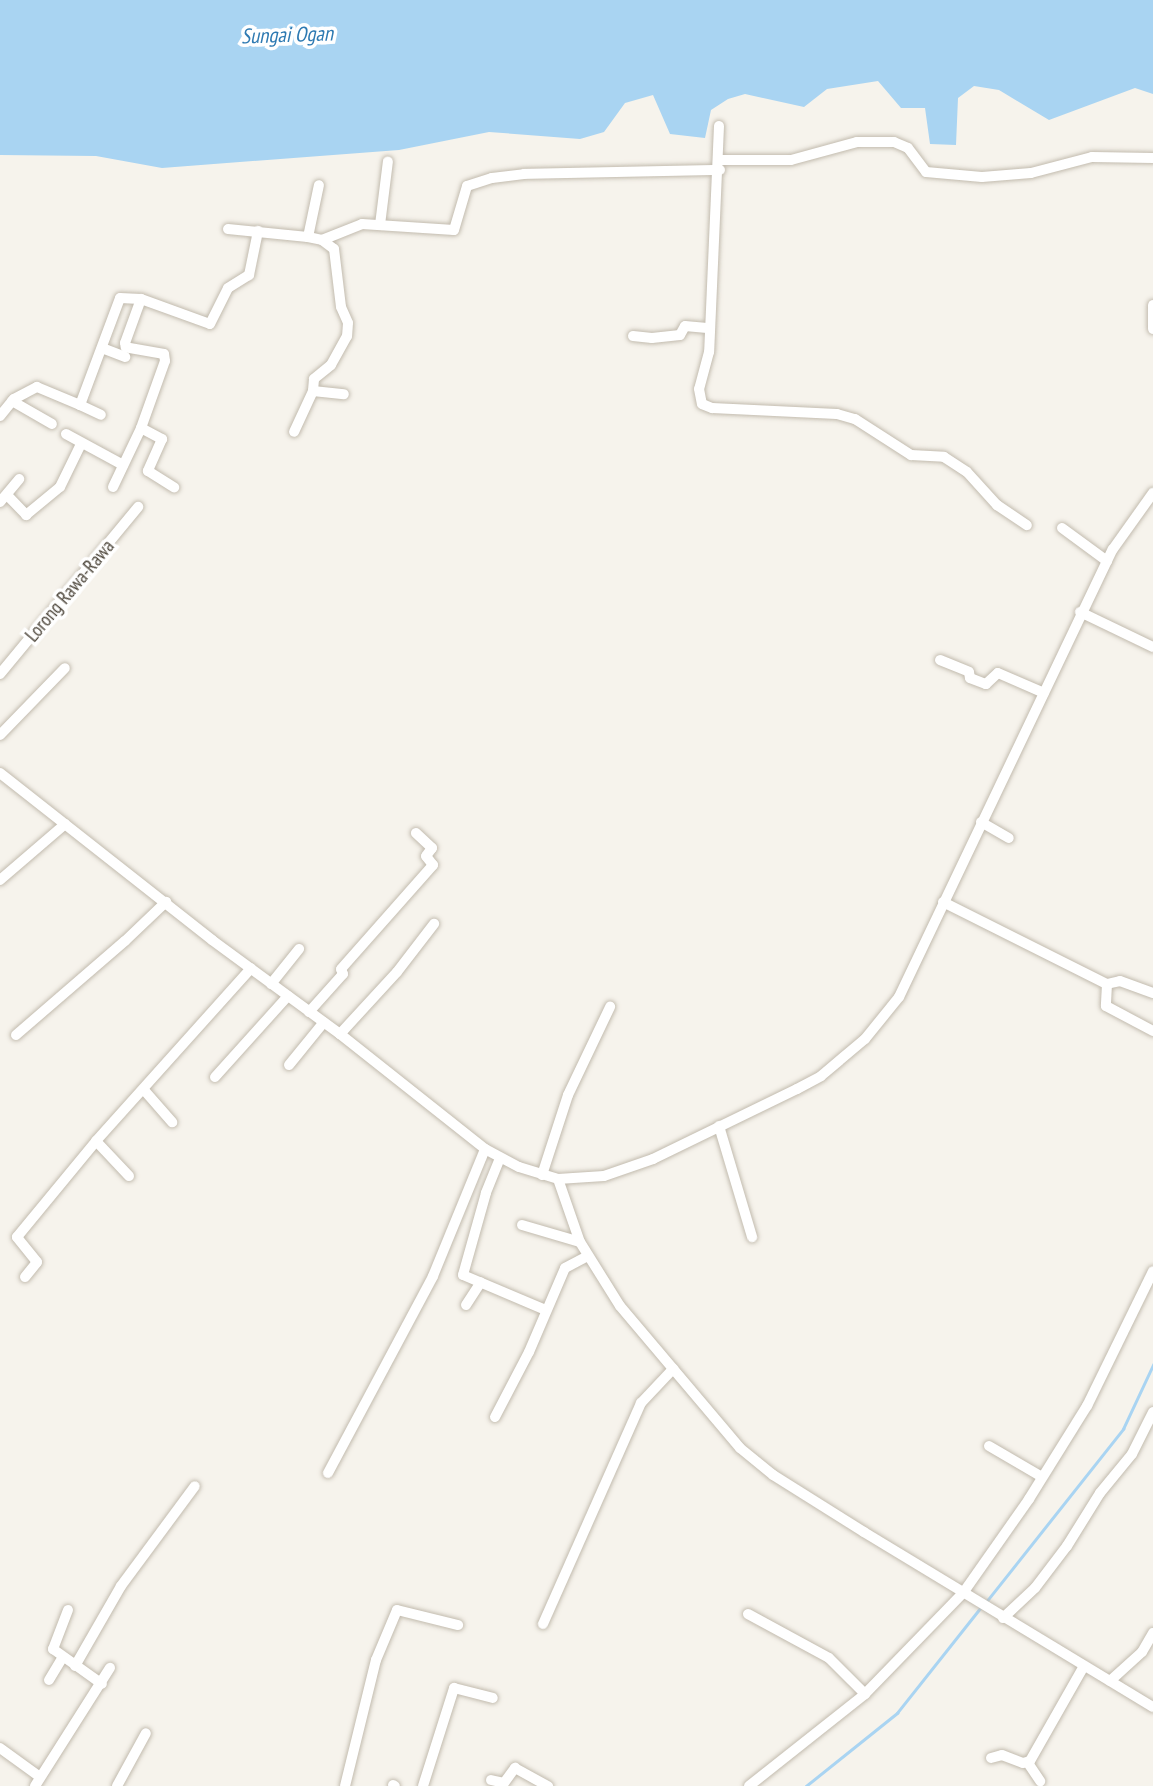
<!DOCTYPE html>
<html>
<head>
<meta charset="utf-8">
<style>
  body { margin:0 }
  #map { position:relative; width:1153px; height:1786px; overflow:hidden; background:#f6f3ec; font-family:"PT Sans Narrow",sans-serif }
  div>[style] { position:absolute }
  [style*='--x'] { left:calc(var(--x)*1px); top:calc(var(--y)*1px); width:calc(var(--w)*1px); rotate:calc(var(--a)*1deg) }
  .water>* { inset:0; background:#a9d4f2 }
  .stream>* { height:2.5px; margin:-1.25px; padding:0 1.25px; transform-origin:1.25px; border-radius:1.25px; background:#a9d4f2 }
  .roads { filter:drop-shadow(0 0 2px #c2bbae) drop-shadow(0 0 2px #c2bbae) }
  .minor>* { height:10px; margin:-5px; padding:0 5px; transform-origin:5px; border-radius:5px; background:#fff }
  span { translate:-50% -50%; white-space:nowrap; text-align:center; line-height:1.15; -webkit-text-stroke:7px #fff; paint-order:stroke }
  .street-label { font-size:19px; color:#4b4439 }
  .water-label { font-size:21px; color:#2e7ab2; font-style:italic }
</style>
</head>
<body>
<div id="map">
  <div class="water">
    <div style="clip-path:polygon(0 0,1153px 0,1153px 94px,1135px 88px,1049px 120px,999px 90px,974px 86px,958px 98px,956px 145px,930px 144px,925px 108px,901px 108px,878px 81px,827px 89px,804px 107px,745px 94px,728px 99px,711px 110px,705px 138px,670px 134px,653px 95px,625px 103px,604px 132px,580px 139px,489px 132px,399px 150px,162px 168px,96px 156px,0 155px)"></div>
  </div>
  <div class="stream">
    <div style="--x:986;--y:1602;--w:221;--a:-51.6"></div>
    <div style="--x:1123;--y:1429;--w:71;--a:-64.9"></div>
    <div style="--x:806;--y:1786;--w:117;--a:-38.7"></div>
    <div style="--x:897;--y:1713;--w:135;--a:-51.6"></div>
  </div>
  <div class="roads">
    <div class="minor">
      <div style="--x:719;--y:126;--w:226;--a:92.5"></div>
      <div style="--x:709;--y:352;--w:38;--a:105"></div>
      <div style="--x:699;--y:389;--w:15;--a:79"></div>
      <div style="--x:702;--y:404;--w:11;--a:22"></div>
      <div style="--x:712;--y:408;--w:125;--a:2.7"></div>
      <div style="--x:837;--y:414;--w:19;--a:16"></div>
      <div style="--x:855;--y:419;--w:67;--a:32.7"></div>
      <div style="--x:911;--y:455;--w:33;--a:3"></div>
      <div style="--x:944;--y:457;--w:27;--a:33"></div>
      <div style="--x:967;--y:472;--w:45;--a:47.7"></div>
      <div style="--x:997;--y:505;--w:36;--a:34"></div>
      <div style="--x:720;--y:160;--w:71;--a:0"></div>
      <div style="--x:791;--y:160;--w:68;--a:-15.3"></div>
      <div style="--x:857;--y:142;--w:37;--a:0"></div>
      <div style="--x:894;--y:142;--w:15;--a:23"></div>
      <div style="--x:908;--y:148;--w:30;--a:53"></div>
      <div style="--x:926;--y:172;--w:56;--a:5.1"></div>
      <div style="--x:982;--y:177;--w:49;--a:-4.7"></div>
      <div style="--x:1031;--y:173;--w:63;--a:-14.7"></div>
      <div style="--x:1092;--y:157;--w:61;--a:0.9"></div>
      <div style="--x:380;--y:225;--w:64;--a:-82.9"></div>
      <div style="--x:228;--y:229;--w:80;--a:5.7"></div>
      <div style="--x:308;--y:237;--w:14;--a:12"></div>
      <div style="--x:322;--y:240;--w:15;--a:37"></div>
      <div style="--x:334;--y:249;--w:58;--a:83.1"></div>
      <div style="--x:341;--y:307;--w:17;--a:66"></div>
      <div style="--x:348;--y:323;--w:13;--a:94"></div>
      <div style="--x:347;--y:336;--w:33;--a:119"></div>
      <div style="--x:331;--y:365;--w:22;--a:141"></div>
      <div style="--x:314;--y:379;--w:12;--a:95"></div>
      <div style="--x:313;--y:391;--w:45;--a:114.9"></div>
      <div style="--x:308;--y:237;--w:53;--a:-78.1"></div>
      <div style="--x:322;--y:240;--w:43;--a:-21.8"></div>
      <div style="--x:362;--y:224;--w:92;--a:3.7"></div>
      <div style="--x:454;--y:230;--w:46;--a:-73.5"></div>
      <div style="--x:467;--y:186;--w:26;--a:-18"></div>
      <div style="--x:492;--y:178;--w:32;--a:-7"></div>
      <div style="--x:524;--y:174;--w:196;--a:-1.2"></div>
      <div style="--x:1153;--y:305;--w:24;--a:90"></div>
      <div style="--x:633;--y:336;--w:19;--a:6"></div>
      <div style="--x:652;--y:338;--w:28;--a:-6"></div>
      <div style="--x:680;--y:335;--w:10;--a:-61"></div>
      <div style="--x:685;--y:326;--w:25;--a:5"></div>
      <div style="--x:102;--y:348;--w:25;--a:21"></div>
      <div style="--x:313;--y:391;--w:31;--a:6"></div>
      <div style="--x:12;--y:401;--w:46;--a:29.9"></div>
      <div style="--x:80;--y:405;--w:23;--a:25"></div>
      <div style="--x:0;--y:416;--w:22;--a:-51"></div>
      <div style="--x:14;--y:399;--w:26;--a:-28"></div>
      <div style="--x:37;--y:387;--w:47;--a:22.7"></div>
      <div style="--x:80;--y:405;--w:114;--a:-69.5"></div>
      <div style="--x:120;--y:298;--w:21;--a:3"></div>
      <div style="--x:141;--y:299;--w:73;--a:19.9"></div>
      <div style="--x:210;--y:324;--w:40;--a:-63.4"></div>
      <div style="--x:228;--y:288;--w:25;--a:-32"></div>
      <div style="--x:249;--y:275;--w:45;--a:-78.4"></div>
      <div style="--x:141;--y:428;--w:24;--a:28"></div>
      <div style="--x:162;--y:439;--w:35;--a:114"></div>
      <div style="--x:148;--y:471;--w:31;--a:32"></div>
      <div style="--x:66;--y:434;--w:65;--a:28.5"></div>
      <div style="--x:113;--y:487;--w:65;--a:-64.6"></div>
      <div style="--x:141;--y:428;--w:71;--a:-70.3"></div>
      <div style="--x:165;--y:361;--w:7;--a:-98"></div>
      <div style="--x:164;--y:354;--w:39;--a:-170"></div>
      <div style="--x:126;--y:347;--w:4;--a:-104"></div>
      <div style="--x:125;--y:343;--w:47;--a:-70"></div>
      <div style="--x:7;--y:495;--w:28;--a:46"></div>
      <div style="--x:26;--y:515;--w:44;--a:-39.5"></div>
      <div style="--x:60;--y:487;--w:48;--a:-64"></div>
      <div style="--x:0;--y:502;--w:30;--a:-50"></div>
      <div style="--x:1062;--y:528;--w:56;--a:36.3"></div>
      <div style="--x:1080;--y:612;--w:81;--a:25.6"></div>
      <div style="--x:940;--y:660;--w:31;--a:22"></div>
      <div style="--x:969;--y:672;--w:6;--a:81"></div>
      <div style="--x:970;--y:678;--w:17;--a:21"></div>
      <div style="--x:986;--y:684;--w:16;--a:-43"></div>
      <div style="--x:998;--y:673;--w:50;--a:23.5"></div>
      <div style="--x:0;--y:674;--w:217;--a:-50.4"></div>
      <div style="--x:0;--y:735;--w:93;--a:-45.9"></div>
      <div style="--x:0;--y:773;--w:270;--a:38.2"></div>
      <div style="--x:212;--y:940;--w:159;--a:36.3"></div>
      <div style="--x:340;--y:1034;--w:185;--a:38.4"></div>
      <div style="--x:485;--y:1149;--w:38;--a:28"></div>
      <div style="--x:519;--y:1167;--w:41;--a:17.1"></div>
      <div style="--x:558;--y:1179;--w:46;--a:-3.7"></div>
      <div style="--x:604;--y:1176;--w:52;--a:-19.1"></div>
      <div style="--x:653;--y:1159;--w:160;--a:-25.9"></div>
      <div style="--x:797;--y:1089;--w:27;--a:-28"></div>
      <div style="--x:821;--y:1076;--w:57;--a:-40.1"></div>
      <div style="--x:865;--y:1039;--w:54;--a:-51"></div>
      <div style="--x:899;--y:997;--w:496;--a:-64.5"></div>
      <div style="--x:1113;--y:549;--w:69;--a:-54.5"></div>
      <div style="--x:981;--y:822;--w:32;--a:30"></div>
      <div style="--x:0;--y:880;--w:86;--a:-40.7"></div>
      <div style="--x:943;--y:902;--w:183;--a:26.6"></div>
      <div style="--x:1107;--y:984;--w:22;--a:93"></div>
      <div style="--x:1106;--y:1006;--w:53;--a:28"></div>
      <div style="--x:271;--y:984;--w:45;--a:-51.3"></div>
      <div style="--x:1107;--y:984;--w:13;--a:-13"></div>
      <div style="--x:1120;--y:981;--w:35;--a:20"></div>
      <div style="--x:309;--y:1012;--w:51;--a:-48.2"></div>
      <div style="--x:343;--y:974;--w:5;--a:-112"></div>
      <div style="--x:341;--y:969;--w:139;--a:-48.5"></div>
      <div style="--x:433;--y:865;--w:11;--a:-128"></div>
      <div style="--x:426;--y:856;--w:10;--a:-53"></div>
      <div style="--x:432;--y:848;--w:22;--a:-137"></div>
      <div style="--x:340;--y:1034;--w:84;--a:-47.4"></div>
      <div style="--x:397;--y:972;--w:61;--a:-52.4"></div>
      <div style="--x:16;--y:1035;--w:144;--a:-40.8"></div>
      <div style="--x:125;--y:941;--w:57;--a:-43.6"></div>
      <div style="--x:289;--y:1065;--w:55;--a:-50.9"></div>
      <div style="--x:215;--y:1077;--w:109;--a:-48"></div>
      <div style="--x:144;--y:1090;--w:43;--a:48.8"></div>
      <div style="--x:719;--y:1126;--w:116;--a:73.4"></div>
      <div style="--x:500;--y:1158;--w:38;--a:112"></div>
      <div style="--x:486;--y:1193;--w:85;--a:105.7"></div>
      <div style="--x:463;--y:1275;--w:90;--a:22.9"></div>
      <div style="--x:542;--y:1175;--w:84;--a:-72"></div>
      <div style="--x:568;--y:1095;--w:98;--a:-64.5"></div>
      <div style="--x:129;--y:1176;--w:48;--a:-133.3"></div>
      <div style="--x:96;--y:1141;--w:232;--a:-48.1"></div>
      <div style="--x:558;--y:1179;--w:67;--a:70.8"></div>
      <div style="--x:580;--y:1242;--w:75;--a:58"></div>
      <div style="--x:620;--y:1306;--w:186;--a:49.8"></div>
      <div style="--x:740;--y:1448;--w:43;--a:39.3"></div>
      <div style="--x:773;--y:1475;--w:107;--a:32.1"></div>
      <div style="--x:864;--y:1532;--w:338;--a:31.2"></div>
      <div style="--x:522;--y:1225;--w:60;--a:16.3"></div>
      <div style="--x:25;--y:1277;--w:19;--a:-51"></div>
      <div style="--x:37;--y:1262;--w:32;--a:-129"></div>
      <div style="--x:17;--y:1237;--w:124;--a:-50.5"></div>
      <div style="--x:466;--y:1305;--w:27;--a:-57"></div>
      <div style="--x:495;--y:1417;--w:73;--a:-62.4"></div>
      <div style="--x:529;--y:1352;--w:91;--a:-66.8"></div>
      <div style="--x:565;--y:1268;--w:26;--a:-28"></div>
      <div style="--x:989;--y:1446;--w:61;--a:30.3"></div>
      <div style="--x:328;--y:1473;--w:223;--a:-61.9"></div>
      <div style="--x:433;--y:1276;--w:137;--a:-67.7"></div>
      <div style="--x:68;--y:1610;--w:42;--a:111"></div>
      <div style="--x:53;--y:1649;--w:60;--a:35.5"></div>
      <div style="--x:748;--y:1614;--w:92;--a:28.5"></div>
      <div style="--x:829;--y:1658;--w:51;--a:45"></div>
      <div style="--x:1003;--y:1618;--w:44;--a:-43.2"></div>
      <div style="--x:1035;--y:1588;--w:53;--a:-52.7"></div>
      <div style="--x:1067;--y:1546;--w:62;--a:-58.1"></div>
      <div style="--x:1100;--y:1493;--w:50;--a:-50.6"></div>
      <div style="--x:1132;--y:1454;--w:47;--a:-63.4"></div>
      <div style="--x:543;--y:1624;--w:242;--a:-66.1"></div>
      <div style="--x:641;--y:1403;--w:47;--a:-46.7"></div>
      <div style="--x:75;--y:1666;--w:92;--a:-60.1"></div>
      <div style="--x:121;--y:1586;--w:124;--a:-53.5"></div>
      <div style="--x:49;--y:1680;--w:26;--a:-59"></div>
      <div style="--x:1110;--y:1681;--w:43;--a:-42.2"></div>
      <div style="--x:1142;--y:1652;--w:22;--a:-60"></div>
      <div style="--x:0;--y:1748;--w:49;--a:35.9"></div>
      <div style="--x:991;--y:1758;--w:11;--a:-15"></div>
      <div style="--x:1002;--y:1755;--w:22;--a:21"></div>
      <div style="--x:1023;--y:1763;--w:7;--a:-16"></div>
      <div style="--x:1030;--y:1761;--w:109;--a:-60.4"></div>
      <div style="--x:1028;--y:1763;--w:22;--a:56"></div>
      <div style="--x:491;--y:1780;--w:13;--a:13"></div>
      <div style="--x:504;--y:1783;--w:19;--a:-54"></div>
      <div style="--x:515;--y:1768;--w:38;--a:29"></div>
      <div style="--x:393;--y:1785;--w:2;--a:27"></div>
      <div style="--x:35;--y:1786;--w:140;--a:-57.6"></div>
      <div style="--x:117;--y:1786;--w:60;--a:-61.3"></div>
      <div style="--x:345;--y:1786;--w:130;--a:-76.2"></div>
      <div style="--x:376;--y:1660;--w:54;--a:-67.2"></div>
      <div style="--x:397;--y:1610;--w:63;--a:13.8"></div>
      <div style="--x:423;--y:1786;--w:103;--a:-72.4"></div>
      <div style="--x:454;--y:1688;--w:40;--a:14.4"></div>
      <div style="--x:749;--y:1786;--w:148;--a:-38.4"></div>
      <div style="--x:865;--y:1694;--w:141;--a:-45.9"></div>
      <div style="--x:963;--y:1593;--w:115;--a:-54.9"></div>
      <div style="--x:1029;--y:1499;--w:110;--a:-58.1"></div>
      <div style="--x:1087;--y:1406;--w:150;--a:-63.9"></div>
    </div>
  </div>
  <div class="street-label">
    <span style="left:70px;top:591px;rotate:-50deg">Lorong Rawa-Rawa</span>
  </div>
  <div class="water-label">
    <span style="left:287px;top:35px;rotate:-2deg">Sungai Ogan</span>
  </div>
</div>
</body>
</html>
